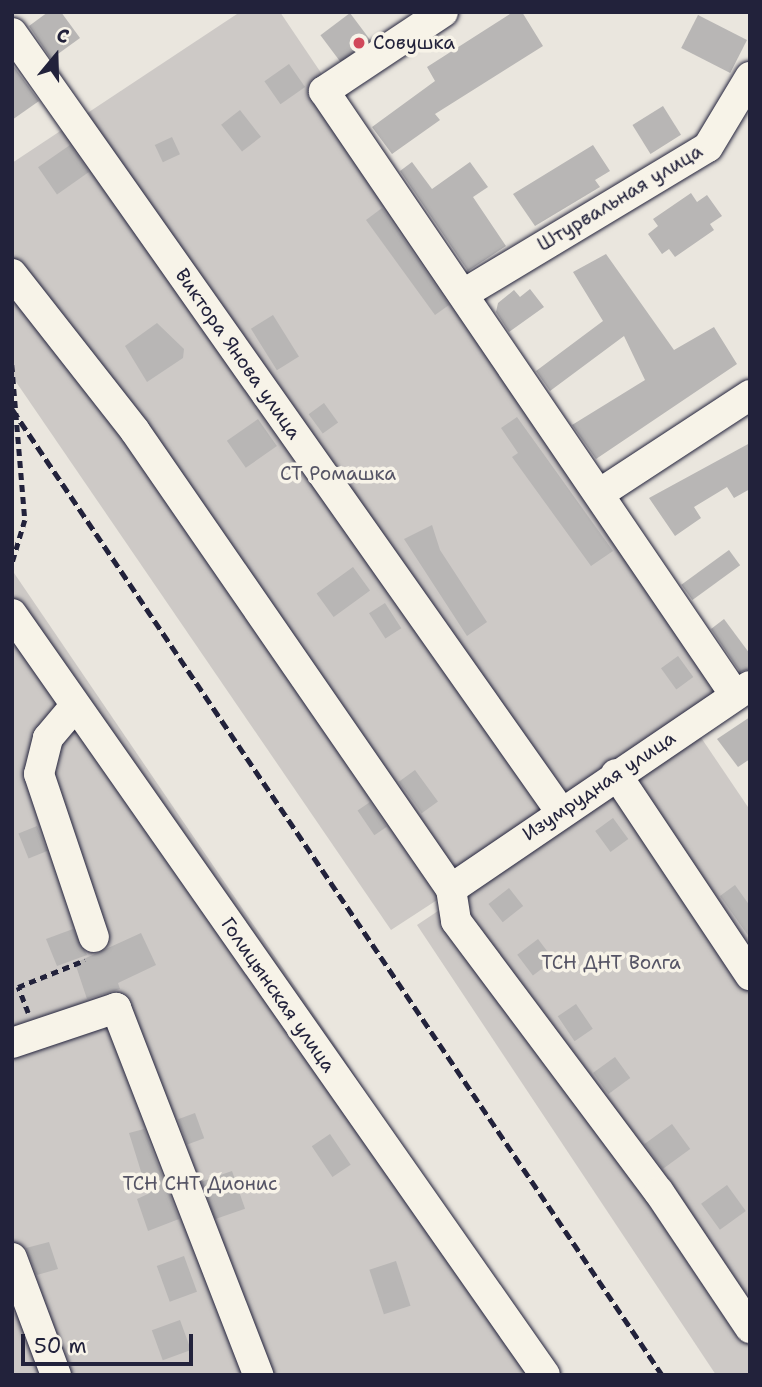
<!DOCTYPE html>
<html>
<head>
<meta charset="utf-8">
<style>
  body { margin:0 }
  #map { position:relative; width:762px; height:1387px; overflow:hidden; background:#eae6de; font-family:"Shantell Sans",sans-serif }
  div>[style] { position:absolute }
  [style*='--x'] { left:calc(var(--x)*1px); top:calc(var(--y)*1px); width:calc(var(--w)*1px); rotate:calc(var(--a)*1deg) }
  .green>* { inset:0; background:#cdc9c6 }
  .building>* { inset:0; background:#b8b6b5; transform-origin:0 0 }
  .path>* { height:4.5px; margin-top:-2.25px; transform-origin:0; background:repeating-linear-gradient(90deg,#22223b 0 7px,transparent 0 12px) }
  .roads { filter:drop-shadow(0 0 2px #22223b) drop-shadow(0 0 2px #22223b) }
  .minor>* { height:30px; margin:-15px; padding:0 15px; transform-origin:15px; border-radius:15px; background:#f7f3e8 }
  .rail>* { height:5px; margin-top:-2.5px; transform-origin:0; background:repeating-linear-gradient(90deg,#22223b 0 10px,transparent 0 15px) }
  .dots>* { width:19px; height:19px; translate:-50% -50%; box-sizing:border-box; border:4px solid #f7f3e8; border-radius:50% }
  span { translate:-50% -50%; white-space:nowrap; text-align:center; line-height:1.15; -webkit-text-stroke:7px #f7f3e8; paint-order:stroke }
  .poi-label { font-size:19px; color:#22223b }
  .left { translate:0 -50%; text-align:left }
  .street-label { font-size:19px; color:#22223b }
  .park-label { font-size:19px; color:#555465 }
  .frame { position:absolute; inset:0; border:14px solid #22223b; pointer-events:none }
  .north { position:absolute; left:21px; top:21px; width:70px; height:70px; -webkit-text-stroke:5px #f7f3e8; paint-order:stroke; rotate:19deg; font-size:19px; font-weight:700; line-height:28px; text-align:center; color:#22223b }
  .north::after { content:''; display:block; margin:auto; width:24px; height:32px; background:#22223b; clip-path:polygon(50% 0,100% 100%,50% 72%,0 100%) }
  .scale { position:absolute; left:21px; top:1334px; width:172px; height:32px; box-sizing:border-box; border:4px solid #22223b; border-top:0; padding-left:9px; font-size:21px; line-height:24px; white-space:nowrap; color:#22223b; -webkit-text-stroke:5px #f7f3e8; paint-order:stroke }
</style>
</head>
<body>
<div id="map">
  <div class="green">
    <div style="clip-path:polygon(240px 12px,280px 12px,744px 700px,391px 930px,12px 376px,12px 163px)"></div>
    <div style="clip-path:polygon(12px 570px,340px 1052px,544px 1375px,12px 1375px)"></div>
    <div style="clip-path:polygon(700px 736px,750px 810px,750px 1375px,716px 1375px,417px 925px)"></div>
  </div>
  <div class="building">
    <div style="clip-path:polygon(48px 12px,61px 12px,80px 38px,51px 59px,29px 26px)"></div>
    <div style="clip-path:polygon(513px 12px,522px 12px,543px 46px,435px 114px,440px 120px,392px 154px,372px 127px,435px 81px,427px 67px)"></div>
    <div style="left:350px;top:13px;width:34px;height:37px;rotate:53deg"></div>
    <div style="left:698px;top:15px;width:55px;height:37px;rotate:27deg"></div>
    <div style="clip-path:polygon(12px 64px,39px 101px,12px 120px)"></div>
    <div style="left:289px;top:64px;width:28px;height:30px;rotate:55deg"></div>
    <div style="left:663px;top:106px;width:34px;height:36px;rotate:58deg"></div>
    <div style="left:240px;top:110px;width:34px;height:24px;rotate:52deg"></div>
    <div style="left:172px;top:137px;width:19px;height:19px;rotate:65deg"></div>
    <div style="left:70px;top:145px;width:33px;height:39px;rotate:55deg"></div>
    <div style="clip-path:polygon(593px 145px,610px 171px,595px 180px,600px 187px,535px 226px,513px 194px)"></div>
    <div style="clip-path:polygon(412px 162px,432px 189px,470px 162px,488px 187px,473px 197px,506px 246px,468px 271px,400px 171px)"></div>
    <div style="clip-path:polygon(691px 193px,697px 202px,707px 195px,722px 216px,710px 224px,714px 230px,675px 257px,669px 249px,662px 254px,648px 234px,658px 226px,653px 219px)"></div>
    <div style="clip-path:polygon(382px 208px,449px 305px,435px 315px,366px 220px)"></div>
    <div style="clip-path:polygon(606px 254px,674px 350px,714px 327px,737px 364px,596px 459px,572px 425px,645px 380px,624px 336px,550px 391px,536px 371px,603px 321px,573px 272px)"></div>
    <div style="clip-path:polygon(530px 289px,544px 307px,509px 332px,496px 312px,498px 303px,514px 290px,520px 297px)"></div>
    <div style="left:273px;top:315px;width:49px;height:26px;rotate:58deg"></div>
    <div style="clip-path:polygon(157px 323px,184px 349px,183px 358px,147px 382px,125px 346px)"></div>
    <div style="left:324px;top:403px;width:24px;height:19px;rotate:54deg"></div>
    <div style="clip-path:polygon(517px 417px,613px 551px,591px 566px,512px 457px,518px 453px,501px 428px)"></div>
    <div style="left:258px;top:419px;width:33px;height:38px;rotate:55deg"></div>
    <div style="clip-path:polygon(750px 443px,750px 489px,734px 498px,727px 487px,694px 507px,701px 518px,675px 536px,649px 498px)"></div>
    <div style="clip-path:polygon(432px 525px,440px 550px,487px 622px,467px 636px,404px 539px)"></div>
    <div style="left:729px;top:550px;width:19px;height:59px;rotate:54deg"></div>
    <div style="left:353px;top:567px;width:29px;height:45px;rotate:54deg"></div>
    <div style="left:385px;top:603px;width:30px;height:19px;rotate:57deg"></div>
    <div style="clip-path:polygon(724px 619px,750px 654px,750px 669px,740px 672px,711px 629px)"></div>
    <div style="left:678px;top:656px;width:26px;height:21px;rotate:54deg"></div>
    <div style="clip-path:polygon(750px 717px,750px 759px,738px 767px,717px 739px)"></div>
    <div style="left:415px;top:770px;width:39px;height:20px;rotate:54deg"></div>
    <div style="left:370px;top:802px;width:30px;height:15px;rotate:56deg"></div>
    <div style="left:613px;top:818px;width:26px;height:22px;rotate:54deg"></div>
    <div style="left:37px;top:826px;width:27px;height:20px;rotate:68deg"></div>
    <div style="clip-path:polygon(735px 885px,750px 906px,750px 938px,720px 896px)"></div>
    <div style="left:509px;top:888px;width:23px;height:26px;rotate:52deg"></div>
    <div style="clip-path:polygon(73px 929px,87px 955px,57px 966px,46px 939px)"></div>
    <div style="clip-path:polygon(141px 933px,156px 965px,118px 983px,120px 989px,87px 999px,75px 963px)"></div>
    <div style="left:538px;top:939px;width:26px;height:26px;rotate:53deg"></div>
    <div style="left:576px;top:1004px;width:30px;height:22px;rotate:56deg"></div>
    <div style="left:615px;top:1057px;width:26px;height:27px;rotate:54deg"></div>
    <div style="left:195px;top:1113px;width:27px;height:18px;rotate:70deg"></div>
    <div style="left:672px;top:1124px;width:31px;height:34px;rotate:54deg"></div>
    <div style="clip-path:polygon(144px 1129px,179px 1219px,148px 1231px,137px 1199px,148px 1194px,129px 1133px)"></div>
    <div style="left:330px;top:1134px;width:37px;height:22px;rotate:56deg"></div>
    <div style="left:232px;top:1171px;width:40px;height:32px;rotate:71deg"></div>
    <div style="left:727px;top:1185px;width:32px;height:32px;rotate:54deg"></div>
    <div style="clip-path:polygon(49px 1242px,58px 1269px,37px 1275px,26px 1248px)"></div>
    <div style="left:184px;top:1256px;width:38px;height:29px;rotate:70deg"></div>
    <div style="left:396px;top:1261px;width:47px;height:28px;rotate:72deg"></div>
    <div style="left:180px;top:1320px;width:32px;height:30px;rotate:70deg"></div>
  </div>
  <div class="path">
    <div style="--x:12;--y:365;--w:156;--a:85.2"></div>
    <div style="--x:25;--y:520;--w:46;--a:106.5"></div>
    <div style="--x:28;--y:1013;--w:28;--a:-111"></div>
    <div style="--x:18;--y:987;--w:72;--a:-21.9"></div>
  </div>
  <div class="roads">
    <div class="minor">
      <div style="--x:443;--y:12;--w:143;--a:146.4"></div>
      <div style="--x:324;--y:91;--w:731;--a:55.77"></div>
      <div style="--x:12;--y:33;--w:953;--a:54.83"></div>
      <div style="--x:12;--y:274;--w:199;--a:51.9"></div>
      <div style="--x:135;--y:431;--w:556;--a:55.4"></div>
      <div style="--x:451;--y:889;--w:32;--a:81"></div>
      <div style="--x:456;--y:921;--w:339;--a:53.2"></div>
      <div style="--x:659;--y:1192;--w:164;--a:56.2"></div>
      <div style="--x:465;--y:293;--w:283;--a:-31"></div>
      <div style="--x:708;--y:147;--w:82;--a:-59"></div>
      <div style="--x:602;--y:492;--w:177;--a:-33.2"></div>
      <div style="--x:12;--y:614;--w:929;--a:54.99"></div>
      <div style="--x:75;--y:706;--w:42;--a:130.2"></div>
      <div style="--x:48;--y:738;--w:37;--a:104"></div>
      <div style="--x:39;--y:774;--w:172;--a:71.4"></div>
      <div style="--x:616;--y:774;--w:242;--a:56.3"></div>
      <div style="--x:451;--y:889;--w:361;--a:-34.2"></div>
      <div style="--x:12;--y:1043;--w:110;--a:-18.6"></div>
      <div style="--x:116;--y:1008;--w:394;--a:68.8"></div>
      <div style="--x:12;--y:1258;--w:125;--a:69.4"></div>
    </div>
  </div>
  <div class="rail">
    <div style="--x:12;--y:409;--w:1164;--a:56.06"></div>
  </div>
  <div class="dots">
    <div style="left:359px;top:43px;background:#d1495b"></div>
  </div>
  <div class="poi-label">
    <span class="left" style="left:373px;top:43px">Совушка</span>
  </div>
  <div class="street-label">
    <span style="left:620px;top:198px;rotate:-31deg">Штурвальная улица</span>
    <span style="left:238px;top:354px;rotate:55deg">Виктора Янова улица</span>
    <span style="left:599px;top:786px;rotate:-34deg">Изумрудная улица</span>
    <span style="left:278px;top:995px;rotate:55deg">Голицынская улица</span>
  </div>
  <div class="park-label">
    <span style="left:338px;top:474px">СТ Ромашка</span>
    <span style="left:611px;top:963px">ТСН ДНТ Волга</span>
    <span style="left:200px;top:1184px">ТСН СНТ Дионис</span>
  </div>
  <div class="frame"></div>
  <div class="north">С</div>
  <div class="scale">50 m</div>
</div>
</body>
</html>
